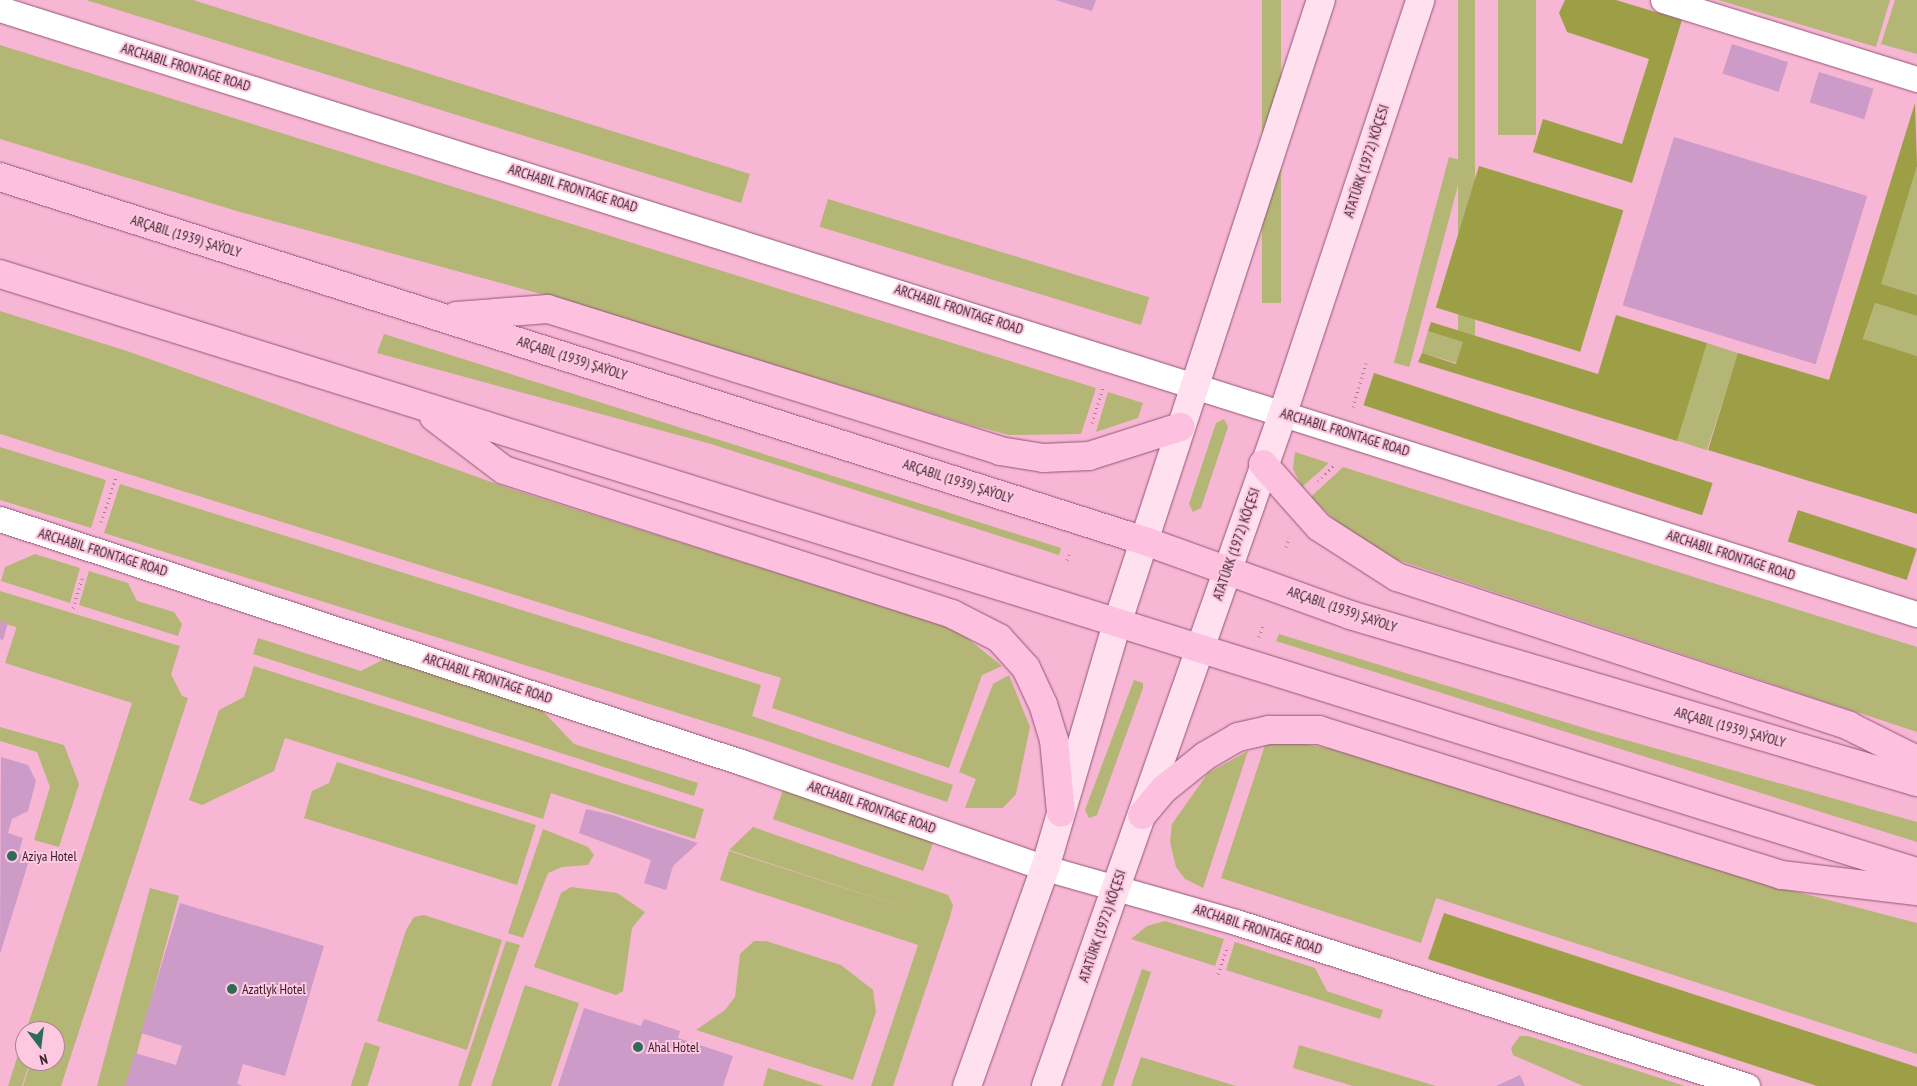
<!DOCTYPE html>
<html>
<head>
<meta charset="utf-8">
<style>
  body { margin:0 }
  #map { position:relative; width:1917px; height:1086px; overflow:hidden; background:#f7b6d4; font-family:"PT Sans Narrow",sans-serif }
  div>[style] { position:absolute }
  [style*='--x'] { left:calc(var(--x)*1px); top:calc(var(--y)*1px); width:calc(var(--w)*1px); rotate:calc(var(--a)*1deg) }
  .green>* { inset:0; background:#b4b676; transform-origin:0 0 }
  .forest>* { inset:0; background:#9d9f46; transform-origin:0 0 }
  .building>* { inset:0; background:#cd9bc8; transform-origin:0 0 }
  .path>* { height:3px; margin-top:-1.5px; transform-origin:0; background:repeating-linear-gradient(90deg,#ad7c93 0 1px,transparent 0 5px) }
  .roads { filter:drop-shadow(0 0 1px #905773) drop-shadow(0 0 1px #905773) }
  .street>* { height:25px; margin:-12.5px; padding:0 12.5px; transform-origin:12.5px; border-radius:12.5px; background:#fff }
  .secondary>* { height:28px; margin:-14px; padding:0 14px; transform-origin:14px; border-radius:14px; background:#fee0ef }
  .primary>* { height:28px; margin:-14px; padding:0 14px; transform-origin:14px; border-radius:14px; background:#fdc1df }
  .dots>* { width:14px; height:14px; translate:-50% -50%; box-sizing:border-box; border:2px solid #fdc8e0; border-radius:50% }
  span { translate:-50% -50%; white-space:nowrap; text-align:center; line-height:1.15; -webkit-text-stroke:4px #fdc8e0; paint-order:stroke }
  .street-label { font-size:14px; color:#371f2b }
  .poi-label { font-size:14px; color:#371f2b }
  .left { translate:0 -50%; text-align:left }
  .north { position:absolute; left:15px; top:1021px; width:50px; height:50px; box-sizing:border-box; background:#fdc8e0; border:1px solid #ae8498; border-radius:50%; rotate:165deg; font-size:14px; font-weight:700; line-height:20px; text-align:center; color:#371f2b }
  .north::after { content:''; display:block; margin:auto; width:18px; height:22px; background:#2e6c59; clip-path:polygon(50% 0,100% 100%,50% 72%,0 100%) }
</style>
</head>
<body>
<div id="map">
  <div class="green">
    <div style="clip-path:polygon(86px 0,193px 0,750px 174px,741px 203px)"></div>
    <div style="left:1262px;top:0;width:19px;height:303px"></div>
    <div style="left:1458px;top:0;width:17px;height:365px"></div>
    <div style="left:1498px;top:0;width:38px;height:135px"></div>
    <div style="clip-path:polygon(1718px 0,1890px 0,1876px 47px)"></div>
    <div style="clip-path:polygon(1895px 0,1917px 0,1917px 54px,1881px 44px)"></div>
    <div style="clip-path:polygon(0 45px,1096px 388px,1081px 434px,1009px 435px,967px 424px,574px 303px,240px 212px,0 139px)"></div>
    <div style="left:1449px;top:157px;width:16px;height:213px;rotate:15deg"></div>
    <div style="clip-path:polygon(1917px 166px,1917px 295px,1880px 284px)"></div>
    <div style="left:828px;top:199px;width:336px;height:29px;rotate:17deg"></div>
    <div style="clip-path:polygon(1875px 303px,1917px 316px,1917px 356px,1863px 340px)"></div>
    <div style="clip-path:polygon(0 311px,130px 352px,511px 489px,957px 630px,1002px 666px,982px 675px,949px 768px,772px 708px,781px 678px,0 434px)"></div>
    <div style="left:1428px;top:331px;width:37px;height:23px;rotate:16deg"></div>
    <div style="clip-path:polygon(384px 334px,1061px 548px,1059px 555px,711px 444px,377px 353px)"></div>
    <div style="left:1707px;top:343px;width:33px;height:102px;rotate:18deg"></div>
    <div style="clip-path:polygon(1108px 392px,1143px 403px,1138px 418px,1096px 432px)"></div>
    <div style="clip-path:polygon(1224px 419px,1228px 427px,1201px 508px,1193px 512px,1189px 504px,1216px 423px)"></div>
    <div style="clip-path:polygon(0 447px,106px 480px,91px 528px,0 500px)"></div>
    <div style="clip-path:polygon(1295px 452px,1329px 463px,1302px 487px,1293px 469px)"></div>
    <div style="clip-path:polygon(1343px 467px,1917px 647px,1917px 732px,1386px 556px,1342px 527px,1311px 497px)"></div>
    <div style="clip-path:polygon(120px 484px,761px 685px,752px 716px,953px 785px,947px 802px,761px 739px,104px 533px)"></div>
    <div style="clip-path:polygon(35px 554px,80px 568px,70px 603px,1px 581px,5px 567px)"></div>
    <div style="clip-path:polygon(89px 571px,128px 583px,137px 601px,174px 612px,182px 624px,178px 636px,79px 605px)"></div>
    <div style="left:0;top:591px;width:188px;height:30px;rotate:17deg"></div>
    <div style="clip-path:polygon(17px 626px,171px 674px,182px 696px,188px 698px,61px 1086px,23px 1086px,31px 1061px,55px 1061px,55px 1031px,41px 1031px,68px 951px,41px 1031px,26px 1031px,132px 703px,5px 663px)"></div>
    <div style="clip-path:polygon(1279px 634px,1594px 731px,1917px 822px,1917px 842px,1276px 641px)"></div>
    <div style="clip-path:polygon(258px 638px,361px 671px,384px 659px,541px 709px,574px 744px,698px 783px,694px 796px,253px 654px)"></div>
    <div style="clip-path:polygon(254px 666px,704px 809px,695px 839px,334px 724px,551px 793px,543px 819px,285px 738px,274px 771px,202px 805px,189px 800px,219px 710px,244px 697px)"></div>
    <div style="clip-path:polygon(1009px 675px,1030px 727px,1016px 794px,1003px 808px,965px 808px,976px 779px,959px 772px,993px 684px)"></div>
    <div style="clip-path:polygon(1134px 680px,1143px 683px,1143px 688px,1097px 815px,1089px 818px,1085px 810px)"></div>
    <div style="clip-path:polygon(0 727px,64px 745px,79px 784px,59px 847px,34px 840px,50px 787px,37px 752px,0 741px)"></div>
    <div style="clip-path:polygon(1294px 742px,1332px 749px,1786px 889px,1917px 923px,1917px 1054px,1436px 898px,1421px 943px,1221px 878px,1265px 745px)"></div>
    <div style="clip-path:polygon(1248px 751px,1203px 888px,1185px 879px,1176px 867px,1170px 842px,1172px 824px,1208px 773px)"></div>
    <div style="clip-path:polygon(337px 762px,536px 825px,517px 885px,304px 818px,312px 791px,329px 783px)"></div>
    <div style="left:783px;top:790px;width:159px;height:31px;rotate:19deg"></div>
    <div style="clip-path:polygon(753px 827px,948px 895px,953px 905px,950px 917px,893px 1086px,871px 1086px,918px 945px,720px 880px,729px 851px,928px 915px,729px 850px)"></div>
    <div style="clip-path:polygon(543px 829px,588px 847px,594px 855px,588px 865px,562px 867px,548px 873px,523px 938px,508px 933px)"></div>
    <div style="clip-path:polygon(571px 887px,617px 893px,645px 912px,632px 928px,623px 991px,616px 995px,534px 967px,561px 893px)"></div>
    <div style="left:150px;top:888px;width:30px;height:207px;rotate:15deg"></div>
    <div style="clip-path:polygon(424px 915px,502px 940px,467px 1050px,377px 1021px,406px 930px,414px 917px)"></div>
    <div style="clip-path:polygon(1165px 921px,1224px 939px,1215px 966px,1131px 939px,1147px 926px)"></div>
    <div style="clip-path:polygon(506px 941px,520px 945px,471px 1086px,458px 1086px)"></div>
    <div style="clip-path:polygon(754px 941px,766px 941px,841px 965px,873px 990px,876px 1012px,853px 1080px,696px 1030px,725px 1010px,735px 997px,740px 954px)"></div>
    <div style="clip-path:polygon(1235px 942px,1315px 968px,1327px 991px,1383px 1010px,1380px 1019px,1226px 970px)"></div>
    <div style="clip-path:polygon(1142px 969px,1151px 972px,1113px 1086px,1101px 1086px)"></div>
    <div style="clip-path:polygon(525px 985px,579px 1003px,551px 1086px,491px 1086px)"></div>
    <div style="clip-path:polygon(25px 1033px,25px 1061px,30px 1061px,22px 1086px,8px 1086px)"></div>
    <div style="clip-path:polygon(1520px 1036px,1528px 1036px,1685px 1086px,1583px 1086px,1513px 1055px,1511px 1048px)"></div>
    <div style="left:365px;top:1042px;width:16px;height:46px;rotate:18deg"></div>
    <div style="clip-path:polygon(1299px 1045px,1436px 1086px,1353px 1086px,1293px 1068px)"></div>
    <div style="clip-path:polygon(1141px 1057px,1236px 1086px,1131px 1086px)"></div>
    <div style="clip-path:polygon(768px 1068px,824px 1086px,763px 1086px)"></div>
  </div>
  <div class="forest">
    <div style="clip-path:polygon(1565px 0,1616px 0,1682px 20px,1632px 183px,1533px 152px,1543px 119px,1622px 144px,1649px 59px,1567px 32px,1559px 13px)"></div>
    <div style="clip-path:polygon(1915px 103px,1917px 166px,1881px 284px,1917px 295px,1917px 316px,1875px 303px,1863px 339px,1917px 356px,1917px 514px,1708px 450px,1738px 353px,1829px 380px)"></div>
    <div style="left:1479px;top:166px;width:151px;height:148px;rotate:17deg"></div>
    <div style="clip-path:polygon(1616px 315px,1707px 343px,1677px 441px,1418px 362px,1422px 353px,1456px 364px,1463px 342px,1428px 331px,1431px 322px,1598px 374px)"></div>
    <div style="left:1374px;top:373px;width:356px;height:34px;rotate:18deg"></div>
    <div style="left:1798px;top:510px;width:125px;height:33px;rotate:18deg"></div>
    <div style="clip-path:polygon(1444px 913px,1917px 1067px,1917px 1086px,1817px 1086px,1428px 959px)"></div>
  </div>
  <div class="building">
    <div style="clip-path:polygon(1055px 0,1096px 0,1092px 11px)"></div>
    <div style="left:1732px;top:44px;width:59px;height:31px;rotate:18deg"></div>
    <div style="left:1819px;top:72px;width:57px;height:32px;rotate:17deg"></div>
    <div style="left:1674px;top:137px;width:202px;height:176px;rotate:17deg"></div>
    <div style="clip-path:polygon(0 621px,8px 623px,3px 640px,0 639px)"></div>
    <div style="clip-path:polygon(1px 757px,28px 765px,36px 781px,28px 811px,12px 819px,8px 833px,23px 838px,18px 854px,30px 857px,0 954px)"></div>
    <div style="clip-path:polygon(586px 809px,612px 815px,698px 843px,673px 866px,666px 890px,644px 883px,651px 860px,579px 833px)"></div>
    <div style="clip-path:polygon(180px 903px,324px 946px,285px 1076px,243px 1064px,237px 1084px,243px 1086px,125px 1086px,135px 1053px,176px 1065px,182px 1046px,141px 1033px)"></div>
    <div style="clip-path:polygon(584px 1008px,641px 1026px,644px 1019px,680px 1031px,678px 1038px,733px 1056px,723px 1086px,558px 1086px)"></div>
    <div style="clip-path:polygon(1520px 1075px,1525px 1086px,1496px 1086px)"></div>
  </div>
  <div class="path">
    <div style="--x:1353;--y:407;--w:46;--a:-73.5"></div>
    <div style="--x:1092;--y:423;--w:39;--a:-73"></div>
    <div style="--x:1318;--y:481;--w:24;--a:-45"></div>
    <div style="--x:101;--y:522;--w:47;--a:-71.6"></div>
    <div style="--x:1286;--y:547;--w:10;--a:-73"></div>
    <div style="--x:1067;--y:560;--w:9;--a:-72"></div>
    <div style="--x:73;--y:608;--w:34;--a:-73"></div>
    <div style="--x:1259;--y:637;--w:13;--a:-72"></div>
    <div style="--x:1218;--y:974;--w:28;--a:-71"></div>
  </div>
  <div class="roads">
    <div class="street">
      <div style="--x:1663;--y:0;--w:266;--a:17.3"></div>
      <div style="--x:0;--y:9;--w:2010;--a:17.52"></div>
      <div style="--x:0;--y:519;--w:780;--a:18.16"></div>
      <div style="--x:741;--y:762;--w:322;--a:19.2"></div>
      <div style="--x:1045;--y:868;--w:198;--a:15.8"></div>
      <div style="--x:1236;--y:922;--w:537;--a:17.79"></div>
    </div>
    <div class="secondary">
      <div style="--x:967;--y:1086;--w:232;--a:-70.3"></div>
      <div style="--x:1045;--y:868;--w:254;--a:-73.6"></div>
      <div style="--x:1117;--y:624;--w:656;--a:-71.9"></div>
      <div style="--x:1046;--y:1086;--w:714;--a:-70.6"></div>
      <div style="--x:1283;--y:413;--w:435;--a:-71.6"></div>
    </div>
    <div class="primary">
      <div style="--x:0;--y:177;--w:1201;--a:17.64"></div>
      <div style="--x:1145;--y:541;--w:218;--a:19.8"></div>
      <div style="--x:1350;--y:615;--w:591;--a:16.41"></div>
      <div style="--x:0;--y:274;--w:2008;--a:17.33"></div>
      <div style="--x:456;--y:316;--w:92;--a:-4.4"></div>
      <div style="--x:548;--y:309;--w:474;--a:17.4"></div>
      <div style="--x:1000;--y:451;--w:44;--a:9.2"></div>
      <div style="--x:1043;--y:458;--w:46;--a:-2.5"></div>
      <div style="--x:1089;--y:456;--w:96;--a:-17.7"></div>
      <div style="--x:434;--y:417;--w:88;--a:37.1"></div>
      <div style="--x:504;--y:470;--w:471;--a:17.8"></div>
      <div style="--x:952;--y:614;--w:53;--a:27.1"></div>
      <div style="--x:999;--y:638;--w:40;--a:48"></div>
      <div style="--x:1026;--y:668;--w:40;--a:65"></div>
      <div style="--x:1043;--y:704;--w:38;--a:73"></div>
      <div style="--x:1054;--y:740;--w:73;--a:84.5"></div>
      <div style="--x:1263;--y:464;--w:84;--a:48.4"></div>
      <div style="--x:1319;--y:527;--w:93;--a:32.7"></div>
      <div style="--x:1397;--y:577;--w:476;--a:18.2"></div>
      <div style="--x:1849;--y:726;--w:76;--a:26.6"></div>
      <div style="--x:1142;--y:815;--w:34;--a:-50"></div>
      <div style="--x:1164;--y:789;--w:53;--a:-38.8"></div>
      <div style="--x:1205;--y:756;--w:38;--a:-30"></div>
      <div style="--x:1238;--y:737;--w:32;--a:-13"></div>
      <div style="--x:1269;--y:730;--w:50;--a:0"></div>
      <div style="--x:1319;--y:730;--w:485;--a:17.4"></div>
      <div style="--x:1782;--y:875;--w:136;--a:6.8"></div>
    </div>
  </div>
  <div class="dots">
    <div style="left:12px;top:856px;background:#2e6c59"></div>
    <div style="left:232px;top:989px;background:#2e6c59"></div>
    <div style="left:638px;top:1047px;background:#2e6c59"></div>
  </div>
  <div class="street-label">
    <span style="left:186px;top:67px;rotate:17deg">ARCHABIL FRONTAGE ROAD</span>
    <span style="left:1366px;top:161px;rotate:-72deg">ATATÜRK (1972) KÖÇESI</span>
    <span style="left:573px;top:188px;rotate:17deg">ARCHABIL FRONTAGE ROAD</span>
    <span style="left:186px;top:236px;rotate:17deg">ARÇABIL (1939) ŞAÝOLY</span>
    <span style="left:959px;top:309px;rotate:18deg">ARCHABIL FRONTAGE ROAD</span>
    <span style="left:572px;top:358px;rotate:18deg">ARÇABIL (1939) ŞAÝOLY</span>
    <span style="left:1345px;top:432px;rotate:17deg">ARCHABIL FRONTAGE ROAD</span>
    <span style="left:958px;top:481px;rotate:18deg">ARÇABIL (1939) ŞAÝOLY</span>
    <span style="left:1236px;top:544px;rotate:-71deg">ATATÜRK (1972) KÖÇESI</span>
    <span style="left:103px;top:552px;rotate:17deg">ARCHABIL FRONTAGE ROAD</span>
    <span style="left:1731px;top:555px;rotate:18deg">ARCHABIL FRONTAGE ROAD</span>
    <span style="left:1342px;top:609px;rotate:19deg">ARÇABIL (1939) ŞAÝOLY</span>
    <span style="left:488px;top:678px;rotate:18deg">ARCHABIL FRONTAGE ROAD</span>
    <span style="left:1730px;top:727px;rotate:16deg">ARÇABIL (1939) ŞAÝOLY</span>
    <span style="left:872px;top:807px;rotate:19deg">ARCHABIL FRONTAGE ROAD</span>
    <span style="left:1102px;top:926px;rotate:-71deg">ATATÜRK (1972) KÖÇESI</span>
    <span style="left:1258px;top:929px;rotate:18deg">ARCHABIL FRONTAGE ROAD</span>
  </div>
  <div class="poi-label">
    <span class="left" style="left:22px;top:856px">Aziya Hotel</span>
    <span class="left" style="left:242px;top:989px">Azatlyk Hotel</span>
    <span class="left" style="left:648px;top:1047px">Ahal Hotel</span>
  </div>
  <div class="north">N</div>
</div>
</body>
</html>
